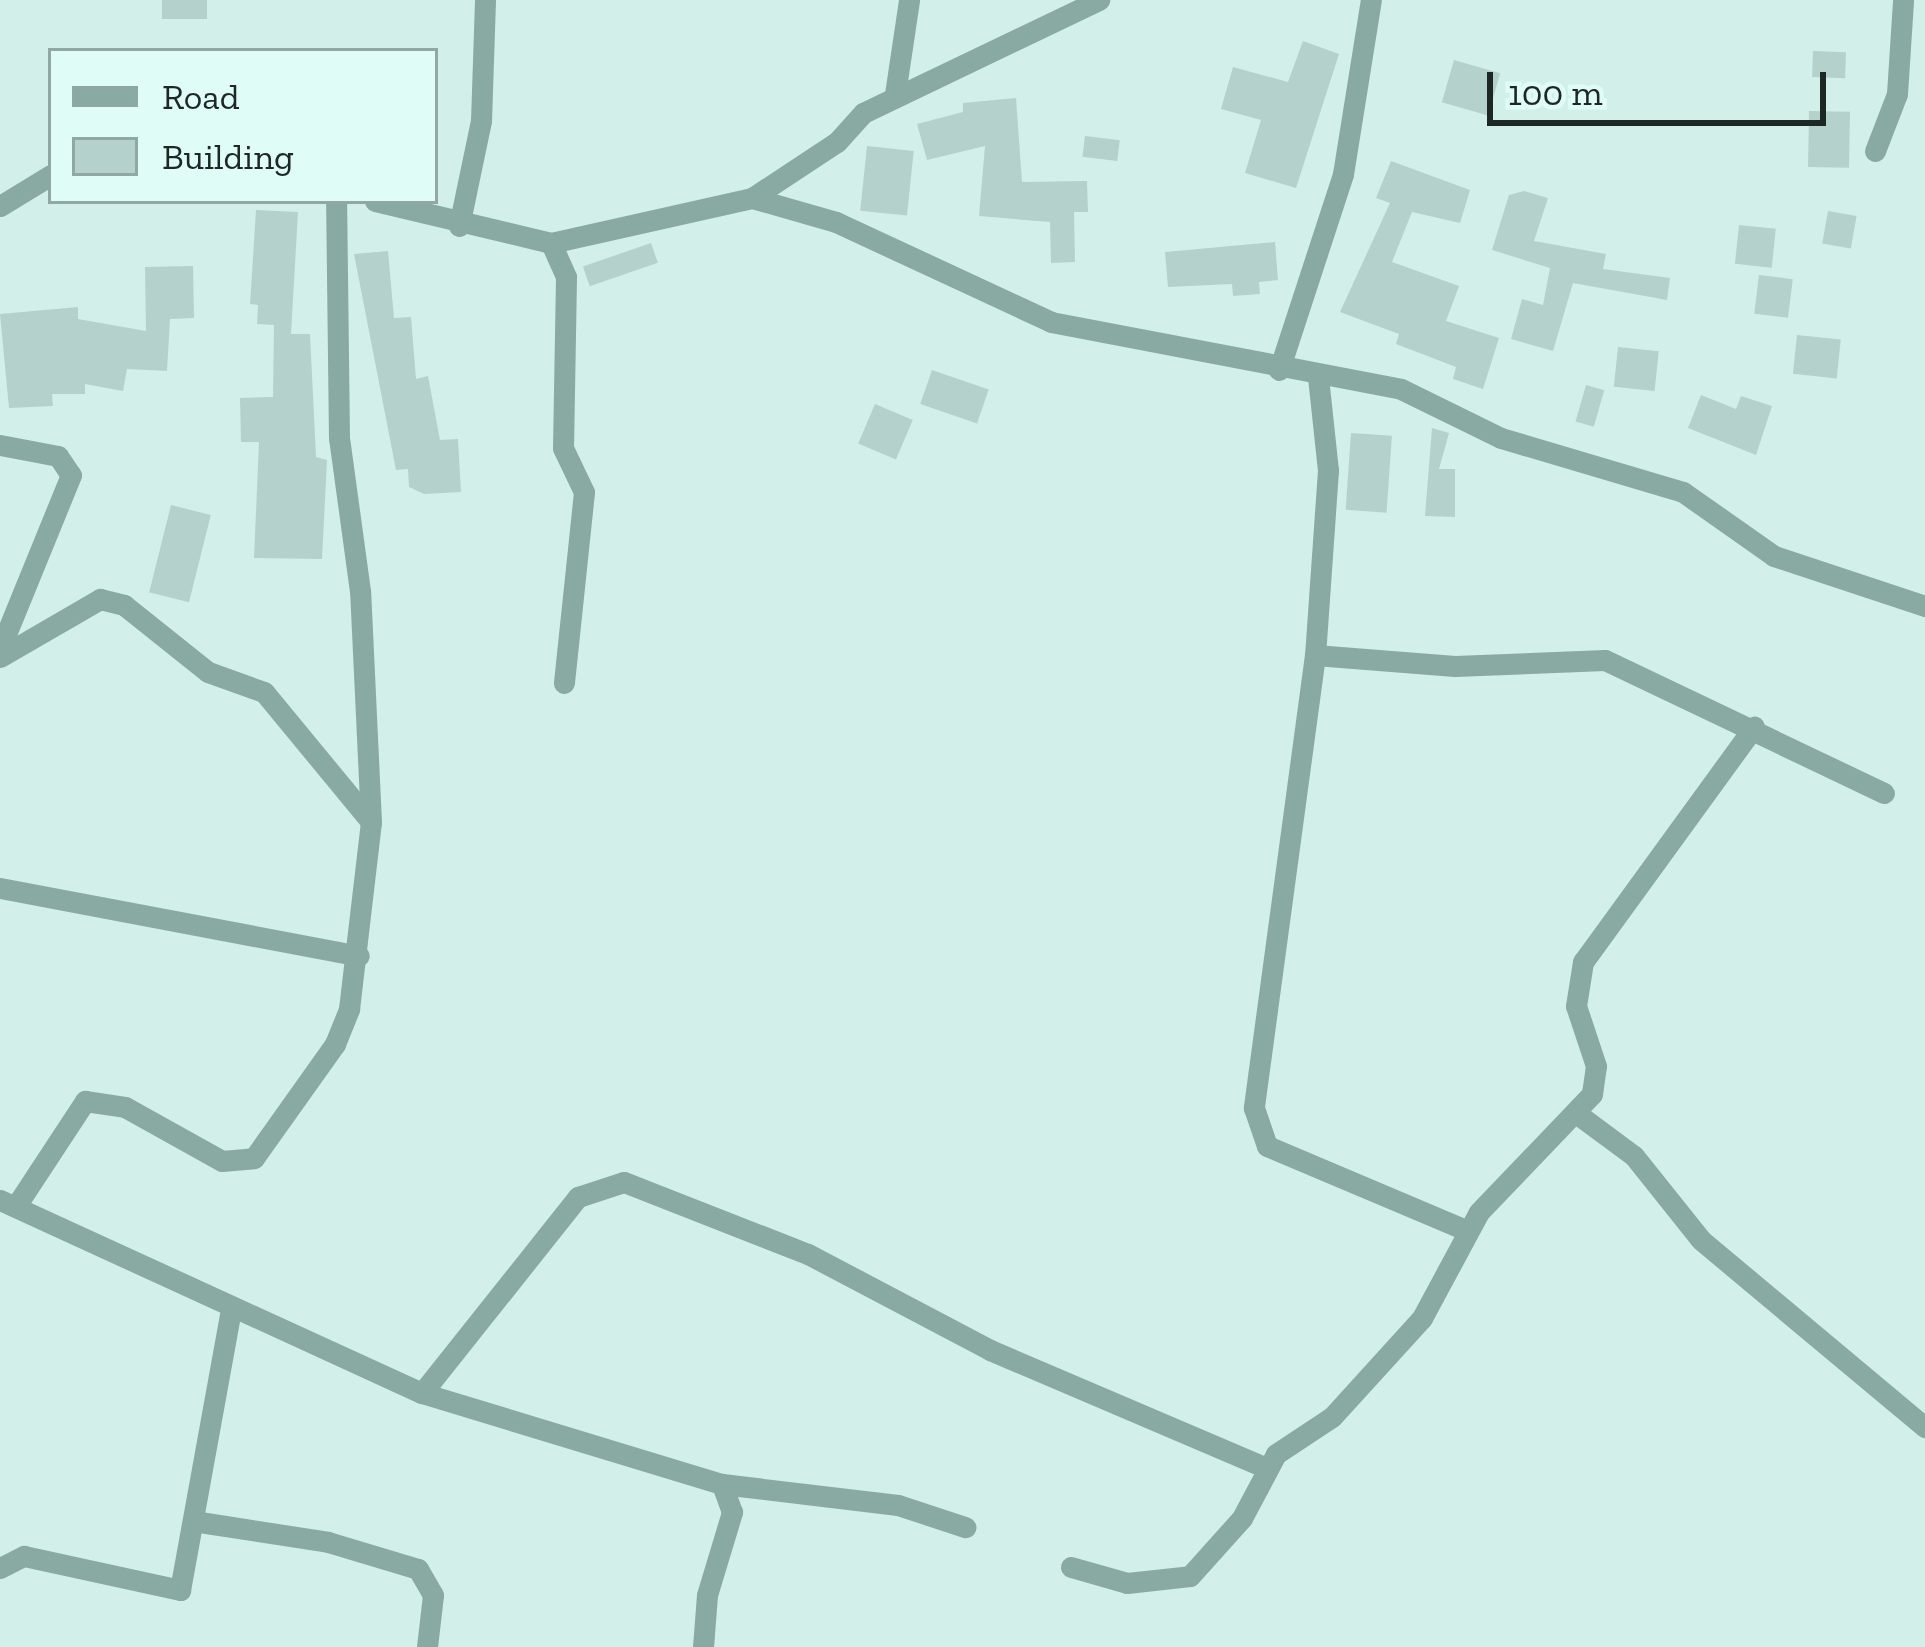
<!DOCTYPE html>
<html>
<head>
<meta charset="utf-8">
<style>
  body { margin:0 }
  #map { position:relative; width:1925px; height:1647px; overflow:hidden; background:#d2efe9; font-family:"Zilla Slab",serif }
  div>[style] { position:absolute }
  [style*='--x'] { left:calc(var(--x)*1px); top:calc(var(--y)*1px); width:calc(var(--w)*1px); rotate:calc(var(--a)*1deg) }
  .building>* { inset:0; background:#b5d1cb; transform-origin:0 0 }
  .minor>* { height:21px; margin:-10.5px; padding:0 10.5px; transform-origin:10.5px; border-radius:10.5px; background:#89a9a3 }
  span { translate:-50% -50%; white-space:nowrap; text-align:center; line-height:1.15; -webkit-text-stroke:9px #dffcf6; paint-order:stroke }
  .legend { position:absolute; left:48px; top:48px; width:390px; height:156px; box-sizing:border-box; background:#dffcf6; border:3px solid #91a7a2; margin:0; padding:15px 21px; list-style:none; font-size:36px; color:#1d2825 }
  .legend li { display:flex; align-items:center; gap:24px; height:60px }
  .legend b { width:60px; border:3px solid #91a7a2 }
  .scale { position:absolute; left:1487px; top:72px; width:339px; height:54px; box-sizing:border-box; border:6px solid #1d2825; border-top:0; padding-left:15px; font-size:36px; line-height:42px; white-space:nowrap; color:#1d2825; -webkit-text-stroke:9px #dffcf6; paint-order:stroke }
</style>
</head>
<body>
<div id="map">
  <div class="building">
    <div style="left:162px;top:0;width:45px;height:19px"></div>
    <div style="clip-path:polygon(1303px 41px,1339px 54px,1296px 188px,1245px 173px,1261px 120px,1221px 109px,1233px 67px,1288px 82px)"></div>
    <div style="left:1813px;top:51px;width:33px;height:26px;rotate:2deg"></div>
    <div style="left:1454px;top:60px;width:48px;height:44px;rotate:16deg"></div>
    <div style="clip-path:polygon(1016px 98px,1022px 182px,1087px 181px,1088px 212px,1074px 212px,1075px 262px,1051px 263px,1050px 222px,979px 216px,985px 146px,927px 160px,917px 124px,963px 112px,963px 103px)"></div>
    <div style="left:1809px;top:111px;width:41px;height:56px;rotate:1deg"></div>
    <div style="left:1085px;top:136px;width:35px;height:21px;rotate:7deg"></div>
    <div style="left:867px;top:146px;width:47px;height:65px;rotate:6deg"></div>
    <div style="clip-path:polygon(1391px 161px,1470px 190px,1460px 223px,1412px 212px,1392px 262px,1459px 286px,1446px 321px,1499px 338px,1483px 389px,1453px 379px,1456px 367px,1396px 344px,1399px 334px,1340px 312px,1390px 203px,1376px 198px)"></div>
    <div style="clip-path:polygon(1524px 191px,1548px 198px,1534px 241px,1606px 254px,1603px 269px,1670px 278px,1667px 300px,1573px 283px,1553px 351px,1511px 339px,1522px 299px,1543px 305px,1550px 268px,1492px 250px,1509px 195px)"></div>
    <div style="clip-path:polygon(256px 210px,298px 212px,291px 334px,310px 334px,316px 457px,327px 460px,322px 559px,254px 558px,259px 442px,241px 442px,240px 398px,273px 397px,274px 325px,257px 324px,258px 305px,250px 304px)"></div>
    <div style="left:1828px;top:211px;width:29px;height:33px;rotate:10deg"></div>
    <div style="left:1739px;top:225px;width:37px;height:39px;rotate:6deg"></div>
    <div style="clip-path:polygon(1275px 242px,1278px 280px,1259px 282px,1260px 294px,1233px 296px,1232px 284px,1168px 287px,1165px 252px)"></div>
    <div style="left:651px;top:243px;width:21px;height:72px;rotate:71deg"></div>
    <div style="clip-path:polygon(388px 251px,394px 318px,411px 317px,416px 379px,428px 376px,440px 440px,458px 439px,461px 492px,424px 494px,409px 487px,408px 469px,396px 470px,354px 254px)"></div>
    <div style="clip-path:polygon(193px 266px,194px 318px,170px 319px,167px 371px,127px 369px,123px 391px,85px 384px,85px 394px,52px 394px,53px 406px,9px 408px,0 314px,78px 307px,78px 319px,146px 331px,145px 267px)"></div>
    <div style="left:1759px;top:275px;width:34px;height:39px;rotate:7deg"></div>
    <div style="left:1797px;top:335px;width:44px;height:39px;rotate:6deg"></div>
    <div style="left:1618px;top:347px;width:41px;height:40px;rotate:6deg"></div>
    <div style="left:932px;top:370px;width:60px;height:36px;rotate:19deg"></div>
    <div style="left:1586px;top:385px;width:19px;height:38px;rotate:16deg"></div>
    <div style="clip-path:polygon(1701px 395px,1736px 409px,1741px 396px,1772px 406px,1756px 455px,1688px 428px)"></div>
    <div style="left:875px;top:404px;width:41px;height:43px;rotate:23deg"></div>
    <div style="clip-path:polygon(1432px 428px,1449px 433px,1439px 469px,1455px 469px,1455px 517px,1425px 516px)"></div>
    <div style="left:1351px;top:433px;width:41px;height:77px;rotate:4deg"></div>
    <div style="left:171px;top:505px;width:41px;height:90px;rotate:14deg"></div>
  </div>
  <div class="minor">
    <div style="--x:895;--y:94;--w:95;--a:-81.5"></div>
    <div style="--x:1875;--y:151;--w:61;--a:-68.9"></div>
    <div style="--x:1897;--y:94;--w:94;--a:-86.3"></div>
    <div style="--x:752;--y:198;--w:87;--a:15.9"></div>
    <div style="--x:836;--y:222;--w:237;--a:24.9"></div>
    <div style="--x:1051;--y:322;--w:356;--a:10.8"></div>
    <div style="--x:1401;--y:389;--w:111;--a:26.1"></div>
    <div style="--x:1501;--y:438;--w:190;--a:16.5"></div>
    <div style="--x:1683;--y:492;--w:111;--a:35.1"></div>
    <div style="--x:1774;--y:556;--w:159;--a:18.3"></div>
    <div style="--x:375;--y:201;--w:181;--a:13.4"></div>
    <div style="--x:551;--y:243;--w:206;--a:-12.6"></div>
    <div style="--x:752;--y:198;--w:102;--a:-33.4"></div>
    <div style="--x:837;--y:142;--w:39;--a:-48"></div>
    <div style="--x:863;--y:113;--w:262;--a:-25.6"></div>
    <div style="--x:0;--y:206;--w:60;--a:-31.3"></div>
    <div style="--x:459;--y:226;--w:107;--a:-78.2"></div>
    <div style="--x:481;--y:121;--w:121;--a:-88.1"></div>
    <div style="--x:551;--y:243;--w:37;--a:66"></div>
    <div style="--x:566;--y:277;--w:171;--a:91"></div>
    <div style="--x:563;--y:448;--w:49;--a:64.5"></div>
    <div style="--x:584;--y:492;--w:192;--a:96"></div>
    <div style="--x:1279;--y:370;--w:206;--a:-71.9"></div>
    <div style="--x:1343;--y:174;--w:176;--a:-80.9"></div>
    <div style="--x:1318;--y:377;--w:94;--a:83.9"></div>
    <div style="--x:1328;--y:470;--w:185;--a:94"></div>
    <div style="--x:1315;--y:655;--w:457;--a:97.7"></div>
    <div style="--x:1254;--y:1108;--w:40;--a:71.1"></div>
    <div style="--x:1267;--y:1146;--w:218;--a:22.9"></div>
    <div style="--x:0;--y:445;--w:59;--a:10.7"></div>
    <div style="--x:58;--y:456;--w:23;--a:56"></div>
    <div style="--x:71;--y:475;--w:188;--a:112.2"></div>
    <div style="--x:1315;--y:655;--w:140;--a:4.5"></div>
    <div style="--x:1455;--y:666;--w:150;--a:-2.3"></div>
    <div style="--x:1605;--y:660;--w:309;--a:25.5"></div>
    <div style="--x:0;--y:657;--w:116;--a:-30.1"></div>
    <div style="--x:100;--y:599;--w:25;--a:14"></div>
    <div style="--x:124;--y:605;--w:107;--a:38.6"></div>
    <div style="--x:208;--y:672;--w:59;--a:19.7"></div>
    <div style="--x:264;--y:692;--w:168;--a:50.5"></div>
    <div style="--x:0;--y:888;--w:365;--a:10.7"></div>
    <div style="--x:1580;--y:1116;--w:67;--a:36.5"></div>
    <div style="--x:1634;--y:1156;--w:107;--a:51.4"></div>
    <div style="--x:1701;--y:1240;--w:292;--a:39.9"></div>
    <div style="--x:0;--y:1200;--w:464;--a:24.6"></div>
    <div style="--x:422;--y:1393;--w:313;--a:16.9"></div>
    <div style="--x:722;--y:1484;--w:177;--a:6.8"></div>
    <div style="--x:898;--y:1505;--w:71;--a:18.2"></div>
    <div style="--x:16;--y:1206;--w:126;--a:-56.7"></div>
    <div style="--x:85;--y:1101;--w:40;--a:8.5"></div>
    <div style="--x:125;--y:1107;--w:111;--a:29.1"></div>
    <div style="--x:222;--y:1161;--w:32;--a:-5"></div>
    <div style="--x:254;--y:1158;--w:140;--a:-54.6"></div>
    <div style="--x:335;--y:1044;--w:38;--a:-68"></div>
    <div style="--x:349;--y:1009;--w:188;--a:-83.3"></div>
    <div style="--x:371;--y:822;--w:231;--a:-92.7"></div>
    <div style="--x:360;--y:591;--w:154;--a:-97.8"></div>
    <div style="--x:339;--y:438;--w:237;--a:-90.7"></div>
    <div style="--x:422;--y:1393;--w:251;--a:-51.5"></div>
    <div style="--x:578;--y:1197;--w:48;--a:-18.1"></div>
    <div style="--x:624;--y:1182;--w:198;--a:21.4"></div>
    <div style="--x:808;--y:1254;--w:206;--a:27.8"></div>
    <div style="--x:990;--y:1350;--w:301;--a:23.1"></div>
    <div style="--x:193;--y:1521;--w:137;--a:8.8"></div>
    <div style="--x:328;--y:1542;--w:94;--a:16.7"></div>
    <div style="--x:418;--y:1569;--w:30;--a:60"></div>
    <div style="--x:433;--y:1595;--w:52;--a:96.6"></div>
    <div style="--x:1071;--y:1567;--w:58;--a:15.9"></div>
    <div style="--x:1127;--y:1583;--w:63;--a:-6.3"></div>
    <div style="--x:1190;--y:1576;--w:78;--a:-48.1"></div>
    <div style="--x:1242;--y:1518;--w:72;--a:-62"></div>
    <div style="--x:1276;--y:1454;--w:67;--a:-33.5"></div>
    <div style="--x:1332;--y:1417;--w:134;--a:-47.7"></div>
    <div style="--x:1422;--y:1318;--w:120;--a:-61.7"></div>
    <div style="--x:1479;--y:1212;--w:163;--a:-46.2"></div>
    <div style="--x:1592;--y:1094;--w:28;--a:-82"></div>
    <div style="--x:1596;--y:1066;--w:63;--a:-108.4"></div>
    <div style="--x:1576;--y:1006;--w:45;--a:-81"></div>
    <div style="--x:1583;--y:962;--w:291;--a:-54"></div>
    <div style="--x:0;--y:1568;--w:27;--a:-27"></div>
    <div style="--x:24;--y:1556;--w:160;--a:12.3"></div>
    <div style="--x:180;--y:1590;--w:287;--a:-79.7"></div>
    <div style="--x:703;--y:1647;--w:52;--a:-85.6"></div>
    <div style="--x:707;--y:1595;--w:87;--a:-73.2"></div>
    <div style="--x:732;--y:1512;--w:30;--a:-110"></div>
  </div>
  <ul class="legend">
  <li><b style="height:15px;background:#89a9a3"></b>Road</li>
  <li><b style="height:33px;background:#b5d1cb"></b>Building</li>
  </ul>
  <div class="scale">100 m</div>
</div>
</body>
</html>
